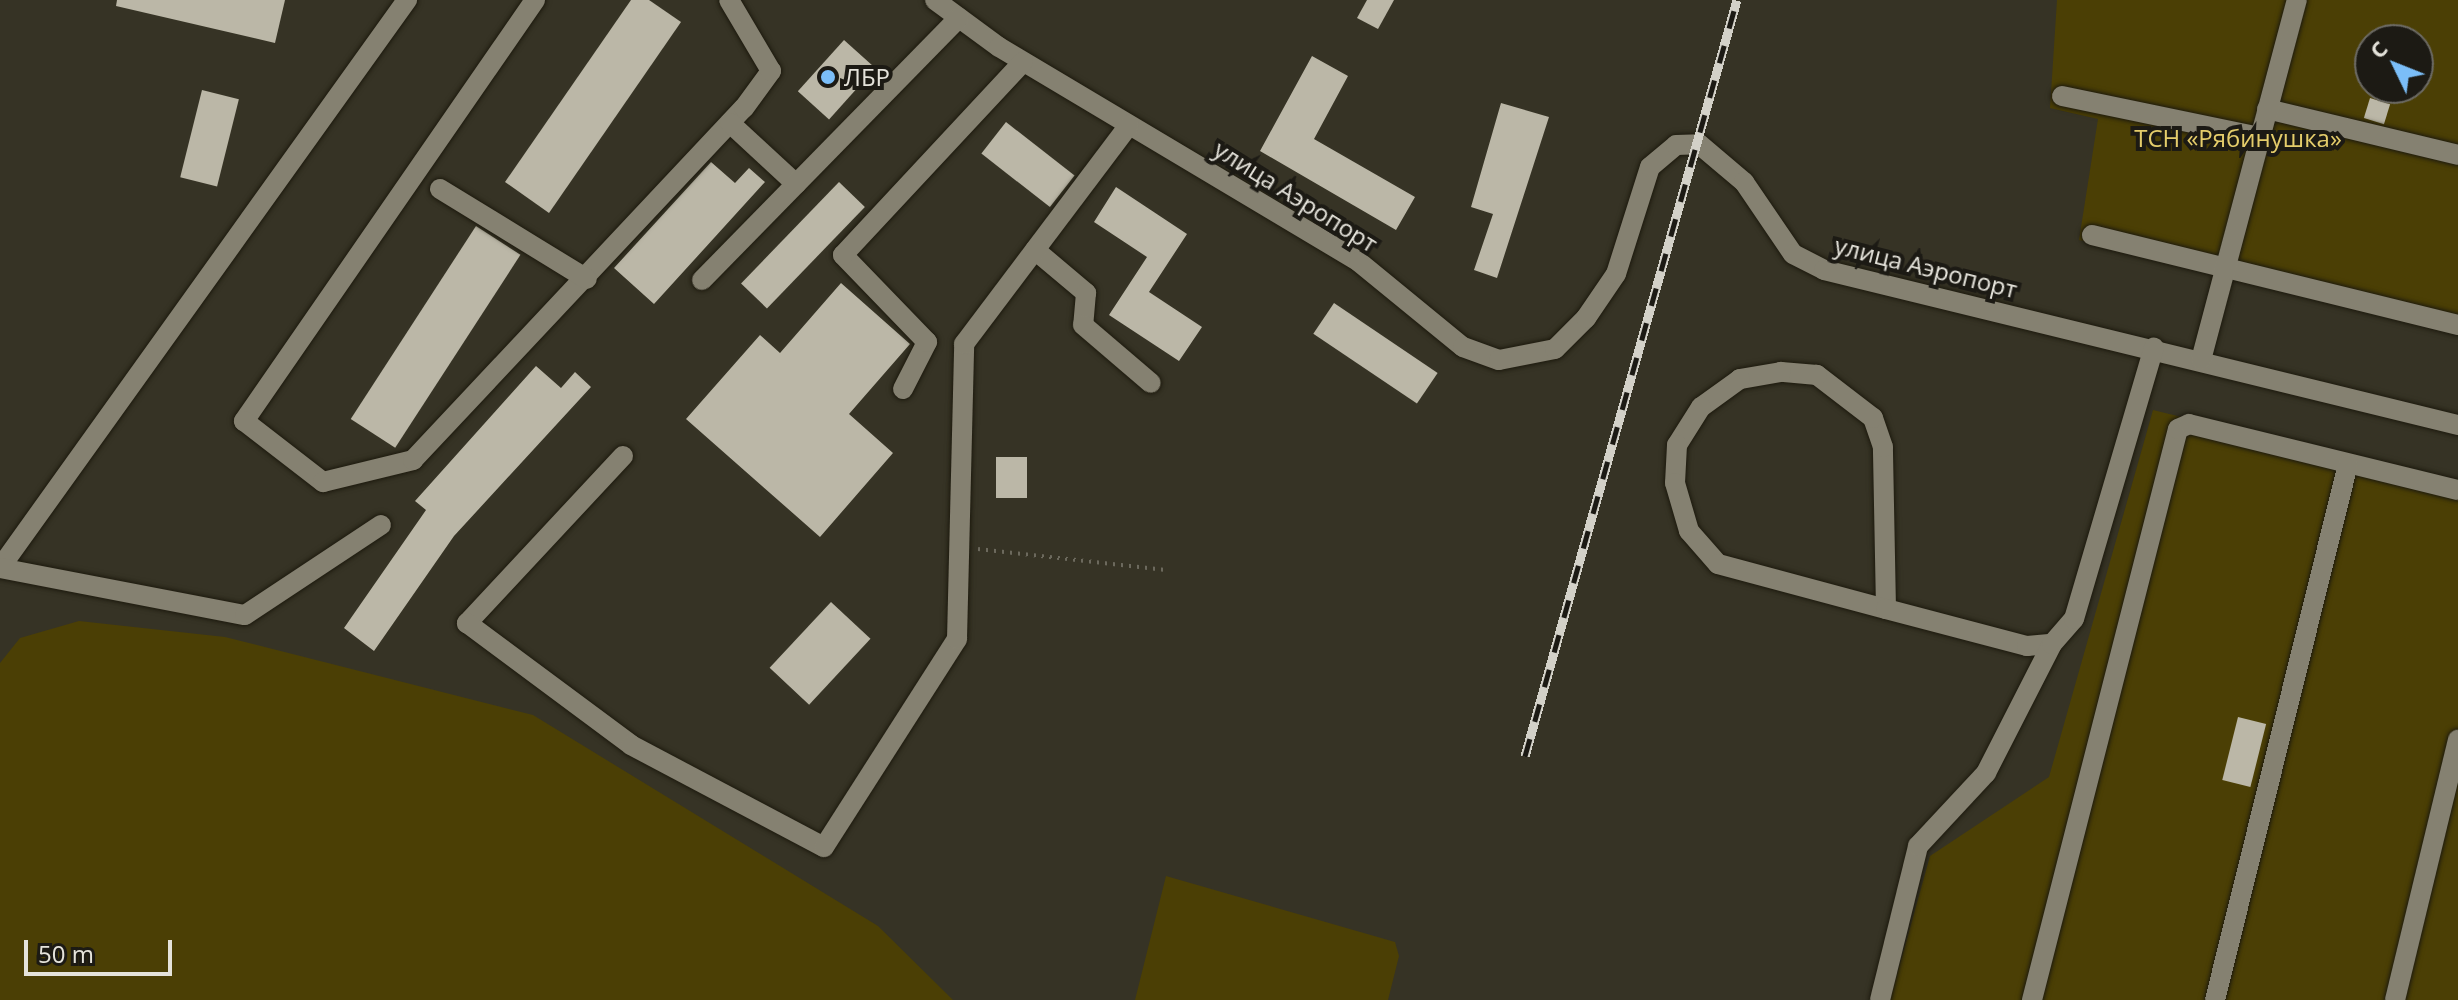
<!DOCTYPE html>
<html>
<head>
<meta charset="utf-8">
<style>
  body { margin:0 }
  #map { position:relative; width:2458px; height:1000px; overflow:hidden; background:#363325; font-family:"Open Sans",sans-serif }
  div>[style] { position:absolute }
  [style*='--x'] { left:calc(var(--x)*1px); top:calc(var(--y)*1px); width:calc(var(--w)*1px); rotate:calc(var(--a)*1deg) }
  .green>* { inset:0; background:#4b3f05 }
  .building>* { inset:0; background:#bbb7a7; transform-origin:0 0 }
  .path>* { height:4px; margin-top:-2px; transform-origin:0; background:repeating-linear-gradient(90deg,#6c695d 0 2px,transparent 0 8px) }
  .roads { filter:drop-shadow(0 0 2px #1d1a0e) drop-shadow(0 0 2px #1d1a0e) }
  .minor>* { height:20px; margin:-10px; padding:0 10px; transform-origin:10px; border-radius:10px; background:#858171 }
  .rail>* { height:9px; margin-top:-4.5px; transform-origin:0; background:repeating-linear-gradient(90deg,#1c1a14 0 18px,#d3d1c8 0 36px); box-sizing:border-box; border-block:2px solid #d3d1c8 }
  .dots>* { width:22px; height:22px; translate:-50% -50%; box-sizing:border-box; border:4px solid #1c1a14; border-radius:50% }
  span { translate:-50% -50%; white-space:nowrap; text-align:center; line-height:1.15; -webkit-text-stroke:8px #1c1a14; paint-order:stroke }
  .poi-label { font-size:24px; color:#e5e3db }
  .left { translate:0 -50%; text-align:left }
  .park-label { font-size:24px; color:#e5cd6b }
  .street-label { font-size:24px; color:#e5e3db }
  .north { position:absolute; left:2354px; top:24px; width:80px; height:80px; box-sizing:border-box; background:#1c1a14; border:2px solid #6c6a64; border-radius:50%; rotate:313deg; font-size:22px; font-weight:700; line-height:32px; text-align:center; color:#e5e3db }
  .north::after { content:''; display:block; margin:auto; width:28px; height:36px; background:#7bbef8; clip-path:polygon(50% 0,100% 100%,50% 72%,0 100%) }
  .scale { position:absolute; left:24px; top:940px; width:148px; height:36px; box-sizing:border-box; border:4px solid #e5e3db; border-top:0; padding-left:10px; font-size:24px; line-height:28px; white-space:nowrap; color:#e5e3db; -webkit-text-stroke:6px #1c1a14; paint-order:stroke }
</style>
</head>
<body>
<div id="map">
  <div class="green">
    <div style="clip-path:polygon(evenodd,2057px 0,2458px 0,2458px 333px,2079px 240px,2098px 119px,2050px 108px,2057px 0,2370px 40px,2418px 40px,2418px 88px,2370px 88px,2370px 40px)"></div>
    <div style="clip-path:polygon(2153px 410px,2458px 485px,2458px 1000px,1890px 1000px,1930px 856px,2049px 777px)"></div>
    <div style="clip-path:polygon(79px 621px,225px 637px,533px 715px,878px 926px,953px 1000px,0 1000px,0 663px,20px 638px)"></div>
    <div style="clip-path:polygon(1166px 876px,1395px 942px,1399px 956px,1388px 1000px,1135px 1000px)"></div>
  </div>
  <div class="building">
    <div style="clip-path:polygon(117px 0,285px 0,275px 43px,116px 6px)"></div>
    <div style="clip-path:polygon(631px 0,649px 0,681px 22px,549px 213px,505px 182px)"></div>
    <div style="clip-path:polygon(1367px 0,1394px 0,1378px 29px,1357px 18px)"></div>
    <div style="left:844px;top:40px;width:42px;height:69px;rotate:42deg"></div>
    <div style="clip-path:polygon(1312px 56px,1348px 76px,1314px 139px,1415px 197px,1396px 230px,1260px 151px)"></div>
    <div style="left:202px;top:90px;width:38px;height:90px;rotate:14deg"></div>
    <div style="left:2370px;top:98px;width:21px;height:21px;rotate:17deg"></div>
    <div style="clip-path:polygon(1501px 103px,1549px 117px,1497px 278px,1474px 270px,1493px 214px,1471px 207px)"></div>
    <div style="left:1006px;top:122px;width:87px;height:40px;rotate:38deg"></div>
    <div style="clip-path:polygon(711px 162px,735px 183px,749px 168px,765px 182px,654px 304px,614px 268px)"></div>
    <div style="left:839px;top:182px;width:36px;height:141px;rotate:44deg"></div>
    <div style="clip-path:polygon(1116px 187px,1187px 234px,1149px 292px,1202px 327px,1179px 361px,1109px 315px,1147px 257px,1094px 222px)"></div>
    <div style="left:476px;top:226px;width:53px;height:230px;rotate:33deg"></div>
    <div style="clip-path:polygon(841px 283px,910px 344px,849px 414px,893px 453px,820px 537px,686px 419px,760px 335px,780px 353px)"></div>
    <div style="left:1334px;top:303px;width:125px;height:37px;rotate:34deg"></div>
    <div style="clip-path:polygon(536px 366px,561px 388px,575px 372px,591px 387px,454px 536px,374px 651px,344px 628px,426px 510px,415px 501px)"></div>
    <div style="left:996px;top:457px;width:31px;height:41px"></div>
    <div style="left:831px;top:602px;width:54px;height:90px;rotate:43deg"></div>
    <div style="left:2238px;top:717px;width:29px;height:65px;rotate:14deg"></div>
  </div>
  <div class="path">
    <div style="--x:978;--y:549;--w:189;--a:6.4"></div>
  </div>
  <div class="roads">
    <div class="minor">
      <div style="--x:535;--y:0;--w:512;--a:124.65"></div>
      <div style="--x:244;--y:421;--w:100;--a:37.7"></div>
      <div style="--x:323;--y:482;--w:93;--a:-13.7"></div>
      <div style="--x:413;--y:460;--w:483;--a:-46.8"></div>
      <div style="--x:744;--y:108;--w:46;--a:-53.9"></div>
      <div style="--x:771;--y:71;--w:82;--a:-120.6"></div>
      <div style="--x:935;--y:0;--w:79;--a:36.3"></div>
      <div style="--x:999;--y:47;--w:419;--a:30.8"></div>
      <div style="--x:1359;--y:262;--w:134;--a:39.3"></div>
      <div style="--x:1463;--y:347;--w:38;--a:20"></div>
      <div style="--x:1499;--y:360;--w:57;--a:-11.1"></div>
      <div style="--x:1555;--y:349;--w:44;--a:-45"></div>
      <div style="--x:1586;--y:318;--w:53;--a:-55.7"></div>
      <div style="--x:1616;--y:274;--w:112;--a:-72.4"></div>
      <div style="--x:1650;--y:167;--w:34;--a:-40"></div>
      <div style="--x:1676;--y:145;--w:23;--a:-2"></div>
      <div style="--x:1699;--y:144;--w:59;--a:40.2"></div>
      <div style="--x:1744;--y:182;--w:87;--a:55.8"></div>
      <div style="--x:1793;--y:254;--w:35;--a:27"></div>
      <div style="--x:1824;--y:270;--w:653;--a:13.74"></div>
      <div style="--x:2062;--y:96;--w:202;--a:11.7"></div>
      <div style="--x:2267;--y:109;--w:196;--a:13.5"></div>
      <div style="--x:730;--y:123;--w:90;--a:42.7"></div>
      <div style="--x:440;--y:189;--w:172;--a:31.5"></div>
      <div style="--x:2092;--y:235;--w:377;--a:13.8"></div>
      <div style="--x:1035;--y:250;--w:67;--a:40.1"></div>
      <div style="--x:1086;--y:293;--w:32;--a:95"></div>
      <div style="--x:1083;--y:325;--w:89;--a:40.5"></div>
      <div style="--x:702;--y:280;--w:367;--a:-45.6"></div>
      <div style="--x:2201;--y:360;--w:373;--a:-75.1"></div>
      <div style="--x:903;--y:389;--w:53;--a:-62.9"></div>
      <div style="--x:927;--y:342;--w:121;--a:-134"></div>
      <div style="--x:843;--y:255;--w:264;--a:-47"></div>
      <div style="--x:623;--y:456;--w:229;--a:133"></div>
      <div style="--x:467;--y:623;--w:204;--a:36.6"></div>
      <div style="--x:631;--y:745;--w:218;--a:27.9"></div>
      <div style="--x:824;--y:847;--w:247;--a:-57.4"></div>
      <div style="--x:957;--y:639;--w:295;--a:-88.6"></div>
      <div style="--x:964;--y:344;--w:274;--a:-53"></div>
      <div style="--x:0;--y:568;--w:699;--a:-54.38"></div>
      <div style="--x:0;--y:568;--w:249;--a:10.9"></div>
      <div style="--x:245;--y:615;--w:163;--a:-33.5"></div>
      <div style="--x:1886;--y:609;--w:162;--a:-91.1"></div>
      <div style="--x:1883;--y:447;--w:31;--a:-109"></div>
      <div style="--x:1873;--y:418;--w:71;--a:-142.5"></div>
      <div style="--x:1817;--y:375;--w:36;--a:-175"></div>
      <div style="--x:1781;--y:372;--w:42;--a:170.3"></div>
      <div style="--x:1740;--y:379;--w:48;--a:144.3"></div>
      <div style="--x:1701;--y:407;--w:45;--a:122.3"></div>
      <div style="--x:1677;--y:445;--w:38;--a:93"></div>
      <div style="--x:1675;--y:483;--w:50;--a:73.7"></div>
      <div style="--x:1689;--y:531;--w:44;--a:48.7"></div>
      <div style="--x:1718;--y:564;--w:174;--a:15"></div>
      <div style="--x:1886;--y:609;--w:146;--a:14.7"></div>
      <div style="--x:2027;--y:646;--w:25;--a:-5"></div>
      <div style="--x:1880;--y:1000;--w:159;--a:-76.1"></div>
      <div style="--x:1918;--y:846;--w:100;--a:-47"></div>
      <div style="--x:1986;--y:773;--w:145;--a:-62.9"></div>
      <div style="--x:2052;--y:644;--w:33;--a:-49"></div>
      <div style="--x:2074;--y:619;--w:283;--a:-73.6"></div>
      <div style="--x:2032;--y:1000;--w:589;--a:-75.66"></div>
      <div style="--x:2178;--y:429;--w:12;--a:-24"></div>
      <div style="--x:2189;--y:424;--w:277;--a:13.8"></div>
      <div style="--x:2215;--y:1000;--w:552;--a:-76.06"></div>
      <div style="--x:2395;--y:1000;--w:268;--a:-76.4"></div>
    </div>
  </div>
  <div class="rail">
    <div style="--x:1525;--y:756;--w:785;--a:-74.34"></div>
  </div>
  <div class="dots">
    <div style="left:828px;top:77px;background:#7bbef8"></div>
  </div>
  <div class="poi-label">
    <span class="left" style="left:844px;top:77px">ЛБР</span>
  </div>
  <div class="park-label">
    <span style="left:2238px;top:138px">ТСН «Рябинушка»</span>
  </div>
  <div class="street-label">
    <span style="left:1296px;top:196px;rotate:32deg">улица Аэропорт</span>
    <span style="left:1926px;top:267px;rotate:14deg">улица Аэропорт</span>
  </div>
  <div class="north">С</div>
  <div class="scale">50 m</div>
</div>
</body>
</html>
